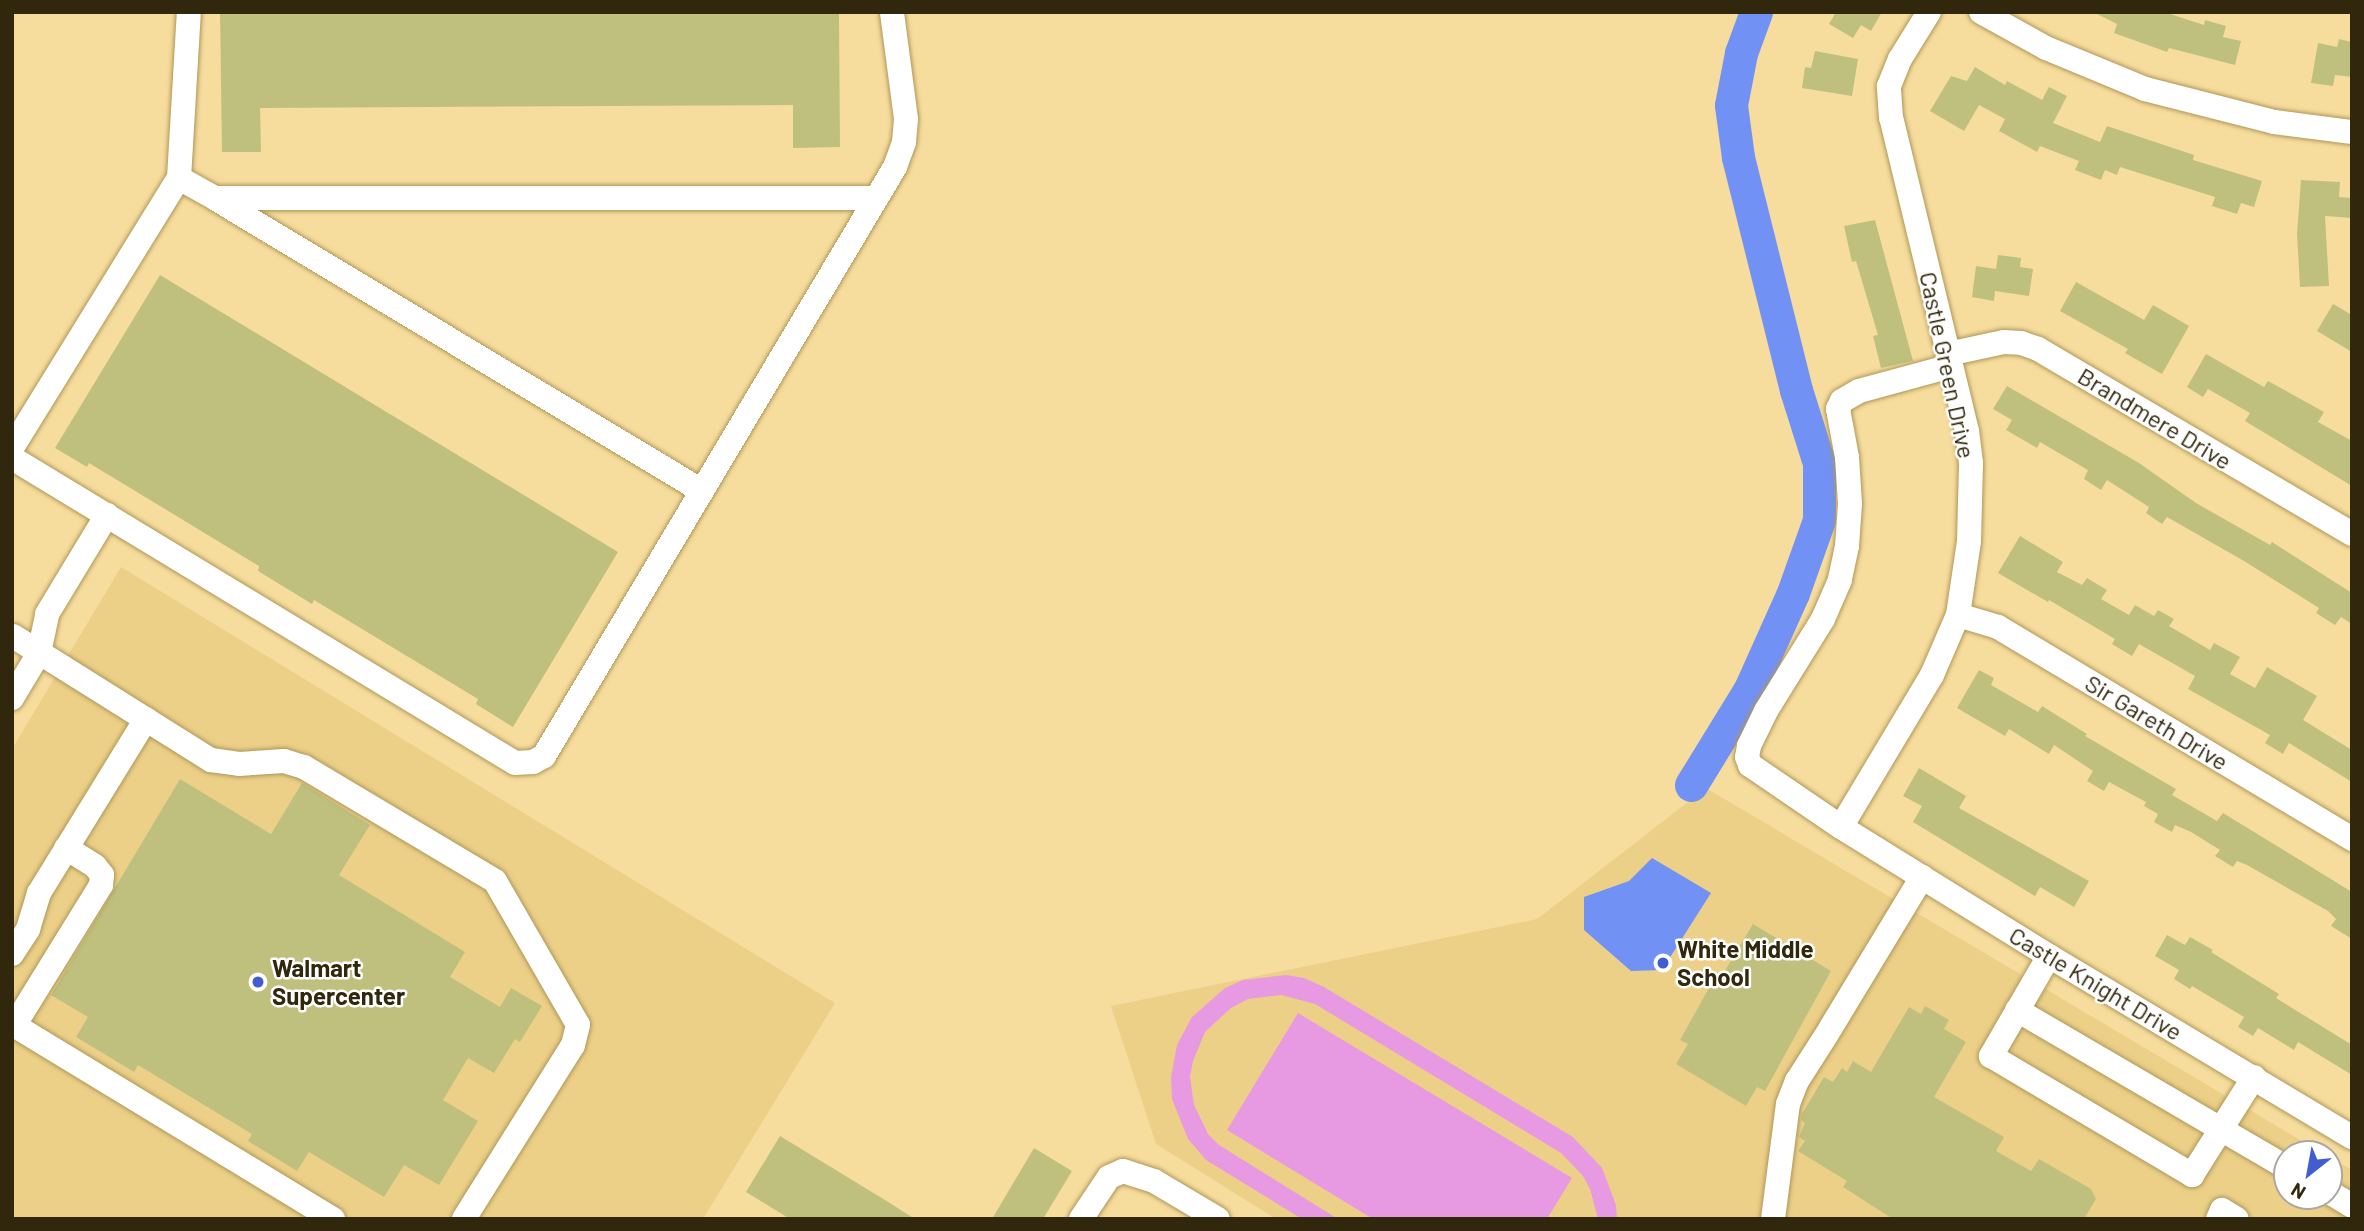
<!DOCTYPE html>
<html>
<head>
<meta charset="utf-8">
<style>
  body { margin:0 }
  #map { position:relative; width:2364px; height:1231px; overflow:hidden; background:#f7dd9d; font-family:Barlow,sans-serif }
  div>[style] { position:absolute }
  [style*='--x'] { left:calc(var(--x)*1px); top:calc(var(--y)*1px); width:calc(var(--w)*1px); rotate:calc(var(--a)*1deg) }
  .built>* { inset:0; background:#ecd088 }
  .green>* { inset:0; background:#e79ae2 }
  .water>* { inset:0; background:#7291f4 }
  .river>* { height:33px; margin:-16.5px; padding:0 16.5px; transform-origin:16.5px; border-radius:16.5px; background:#7291f4 }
  .building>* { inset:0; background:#bfc07e }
  .roads { filter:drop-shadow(0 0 2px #af9759) drop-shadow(0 0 2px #af9759) }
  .minor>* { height:24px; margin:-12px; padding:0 12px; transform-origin:12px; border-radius:12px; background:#fff }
  .dots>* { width:19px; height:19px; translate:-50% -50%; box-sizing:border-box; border:4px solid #fff; border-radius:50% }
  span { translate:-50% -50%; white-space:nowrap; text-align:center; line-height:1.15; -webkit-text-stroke:5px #fff; paint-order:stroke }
  .street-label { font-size:24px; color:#30270c }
  .poi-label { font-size:24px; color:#30270c; font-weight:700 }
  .left { translate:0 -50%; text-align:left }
  .frame { position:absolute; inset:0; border:14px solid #30270c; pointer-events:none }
  .north { position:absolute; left:2273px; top:1140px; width:70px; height:70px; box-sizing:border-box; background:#fff; border:2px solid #aca99e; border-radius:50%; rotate:211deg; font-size:19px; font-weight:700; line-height:28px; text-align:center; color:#30270c }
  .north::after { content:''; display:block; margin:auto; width:24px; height:32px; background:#425dd0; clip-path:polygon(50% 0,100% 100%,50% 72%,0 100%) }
</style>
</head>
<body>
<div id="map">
  <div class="built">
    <div style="clip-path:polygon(121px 567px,835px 1003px,703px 1219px,12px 1219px,12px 749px)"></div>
    <div style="clip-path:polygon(1706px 788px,2324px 1154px,2287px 1154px,2287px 1196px,2329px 1196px,2329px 1157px,2352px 1170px,2352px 1219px,1276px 1219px,1156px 1144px,1111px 1006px,1537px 919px)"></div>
  </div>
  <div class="green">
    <div style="clip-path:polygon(1286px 975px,1304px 978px,1324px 987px,1573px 1137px,1602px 1168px,1616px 1205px,1617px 1219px,1598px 1219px,1590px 1189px,1583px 1176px,1561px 1153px,1315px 1004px,1281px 995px,1248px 999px,1231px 1008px,1205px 1032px,1193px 1061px,1190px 1077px,1194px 1105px,1208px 1134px,1219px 1145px,1338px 1219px,1302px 1219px,1206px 1160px,1188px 1139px,1172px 1099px,1171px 1077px,1177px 1045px,1192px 1017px,1225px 988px,1243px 980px)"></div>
    <div style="clip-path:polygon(1298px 1013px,1572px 1178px,1547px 1219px,1373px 1219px,1227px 1130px)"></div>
  </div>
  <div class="water">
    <div style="clip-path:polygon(1652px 858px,1711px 893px,1662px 970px,1631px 971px,1584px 930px,1584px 897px,1629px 881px)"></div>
  </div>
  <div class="river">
    <div style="--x:1691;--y:785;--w:113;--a:-58.4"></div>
    <div style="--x:1750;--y:689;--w:105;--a:-65.9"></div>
    <div style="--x:1793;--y:593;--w:77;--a:-70.4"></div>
    <div style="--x:1819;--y:520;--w:57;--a:-90"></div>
    <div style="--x:1819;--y:463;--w:77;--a:-107.5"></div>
    <div style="--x:1796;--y:390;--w:240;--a:-104"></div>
    <div style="--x:1738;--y:157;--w:52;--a:-97.7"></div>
    <div style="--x:1731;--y:105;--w:53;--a:-79.1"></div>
    <div style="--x:1741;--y:53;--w:44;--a:-69.9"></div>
  </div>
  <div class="building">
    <div style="clip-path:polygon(220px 12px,839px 12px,840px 147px,793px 148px,793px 105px,260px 108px,261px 152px,222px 152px)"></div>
    <div style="clip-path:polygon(1836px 12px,1882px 12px,1871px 31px,1861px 25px,1853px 38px,1829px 24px)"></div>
    <div style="clip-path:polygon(2093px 12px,2164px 12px,2204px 25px,2205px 20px,2226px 26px,2223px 37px,2241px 41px,2235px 65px,2169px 48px,2167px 52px,2114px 33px,2117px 24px)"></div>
    <div style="clip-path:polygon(2339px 39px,2352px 42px,2352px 77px,2335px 75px,2333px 86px,2311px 83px,2318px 43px,2337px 47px)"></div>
    <div style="clip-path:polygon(1815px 51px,1858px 59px,1852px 96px,1802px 88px,1805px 67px,1811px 68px)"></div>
    <div style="clip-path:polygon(1975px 67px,2005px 85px,2007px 81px,2042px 100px,2049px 87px,2067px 96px,2053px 123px,2100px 142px,2107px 126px,2194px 155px,2193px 160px,2262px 181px,2254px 207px,2241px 203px,2237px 214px,2212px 206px,2215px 197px,2120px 167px,2117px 175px,2105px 170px,2101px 180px,2075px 170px,2079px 161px,2040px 146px,2037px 152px,1999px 131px,2005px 119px,1979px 105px,1964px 131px,1930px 111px,1951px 76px,1967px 81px)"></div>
    <div style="clip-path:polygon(2301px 180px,2340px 182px,2339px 197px,2352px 198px,2352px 218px,2325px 216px,2329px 286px,2300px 287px,2297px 234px)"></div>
    <div style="clip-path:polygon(1875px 220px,1913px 361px,1881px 368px,1873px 336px,1878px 335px,1856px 261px,1852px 262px,1844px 226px)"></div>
    <div style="clip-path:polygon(1998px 255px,2021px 258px,2020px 267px,2033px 269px,2029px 296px,1995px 291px,1994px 301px,1972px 297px,1976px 266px,1996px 269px)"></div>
    <div style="clip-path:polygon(160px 275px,618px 552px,513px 727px,476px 704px,478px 699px,314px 600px,312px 604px,258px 571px,259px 566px,89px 463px,87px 467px,55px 448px)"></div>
    <div style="clip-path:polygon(2076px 282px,2144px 320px,2153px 305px,2189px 326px,2162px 374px,2125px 353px,2128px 349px,2060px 311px)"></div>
    <div style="clip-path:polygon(2333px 304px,2352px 315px,2352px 352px,2317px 331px)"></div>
    <div style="clip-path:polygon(2206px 354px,2264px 387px,2268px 381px,2324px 412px,2318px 422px,2352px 441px,2352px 486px,2245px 421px,2250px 413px,2208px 389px,2203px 397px,2187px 387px)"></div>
    <div style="clip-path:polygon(2007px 386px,2139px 463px,2196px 503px,2270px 545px,2272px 542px,2352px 593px,2352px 624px,2341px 617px,2335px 625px,2316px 613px,2319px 608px,2244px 561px,2167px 517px,2162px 524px,2146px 513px,2149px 507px,2107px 480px,2101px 490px,2084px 479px,2088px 470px,2040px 442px,2037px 448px,2006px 430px,2012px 420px,1993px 409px)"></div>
    <div style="clip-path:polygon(2020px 536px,2063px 562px,2057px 572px,2082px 585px,2087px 578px,2107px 590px,2101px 599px,2129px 615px,2135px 605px,2154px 616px,2158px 610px,2174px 619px,2169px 626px,2210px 650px,2214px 643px,2240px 657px,2230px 674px,2255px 688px,2267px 667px,2317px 696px,2303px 720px,2352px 750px,2352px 782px,2289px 743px,2283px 754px,2265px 743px,2270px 735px,2188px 689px,2195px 676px,2139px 644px,2132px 656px,2112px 644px,2115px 639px,2049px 600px,2048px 602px,1998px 573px)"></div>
    <div style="clip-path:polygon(1979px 670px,1994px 678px,1991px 685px,2038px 712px,2042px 706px,2087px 734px,2085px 736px,2176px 789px,2172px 795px,2217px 821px,2223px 813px,2352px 892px,2352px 939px,2331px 926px,2336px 919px,2328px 911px,2247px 865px,2237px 861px,2233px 867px,2215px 856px,2220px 850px,2191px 832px,2175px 825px,2172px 832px,2154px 822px,2158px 814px,2144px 806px,2146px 802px,2109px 782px,2104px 791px,2087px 781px,2093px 771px,2054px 745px,2049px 754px,2009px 729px,2005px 736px,1957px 708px)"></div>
    <div style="clip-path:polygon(1919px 768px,1966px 796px,1959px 808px,2089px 881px,2074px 907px,2040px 887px,2035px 896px,1913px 822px,1922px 806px,1903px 796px)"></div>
    <div style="clip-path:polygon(180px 779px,271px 834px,302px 783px,370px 825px,339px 875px,465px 952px,450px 977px,500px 1007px,511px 988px,542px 1006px,520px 1042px,515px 1039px,494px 1073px,468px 1058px,443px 1100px,478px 1121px,439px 1185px,404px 1165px,384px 1197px,309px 1152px,297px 1171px,248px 1141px,252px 1134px,138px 1065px,134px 1072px,76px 1037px,88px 1017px,51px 995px)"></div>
    <div style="clip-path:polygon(1753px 924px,1831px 971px,1765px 1091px,1757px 1087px,1746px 1106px,1676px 1064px,1688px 1044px,1680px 1040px,1718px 972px,1723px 974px)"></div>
    <div style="clip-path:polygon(2167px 935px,2185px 945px,2190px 937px,2213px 950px,2211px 952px,2279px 994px,2276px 998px,2352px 1045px,2352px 1075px,2298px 1042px,2294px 1050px,2258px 1028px,2253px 1036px,2238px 1027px,2244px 1017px,2192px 986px,2190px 989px,2174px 979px,2179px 970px,2155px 956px)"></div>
    <div style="clip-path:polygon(1925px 1006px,1949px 1020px,1944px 1029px,1966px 1042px,1934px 1097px,2004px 1137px,1996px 1151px,2031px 1171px,2039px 1159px,2091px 1189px,2096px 1199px,2084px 1219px,1893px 1219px,1843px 1187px,1847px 1181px,1798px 1151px,1805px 1141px,1799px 1137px,1805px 1123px,1801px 1120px,1802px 1114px,1824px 1077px,1833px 1082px,1842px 1068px,1847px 1072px,1853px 1061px,1871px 1072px,1909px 1007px,1921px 1014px)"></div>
    <div style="clip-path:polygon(780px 1136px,885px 1200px,915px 1219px,790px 1219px,746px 1192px)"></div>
    <div style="clip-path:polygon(1034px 1148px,1072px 1171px,1043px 1219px,992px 1219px)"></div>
  </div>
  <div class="roads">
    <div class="minor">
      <div style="--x:1981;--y:12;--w:74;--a:29"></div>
      <div style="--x:2046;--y:48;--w:107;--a:22.5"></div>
      <div style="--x:2145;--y:89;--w:133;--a:14.3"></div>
      <div style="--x:2274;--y:122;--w:79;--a:7.3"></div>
      <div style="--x:179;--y:178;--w:41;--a:29.1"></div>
      <div style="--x:215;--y:198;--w:661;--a:0"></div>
      <div style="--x:216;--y:199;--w:567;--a:31"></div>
      <div style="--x:1948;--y:354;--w:57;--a:-12.1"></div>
      <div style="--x:2004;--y:342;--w:17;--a:3"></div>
      <div style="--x:2021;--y:343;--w:18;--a:19"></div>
      <div style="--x:2038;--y:349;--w:364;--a:30.5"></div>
      <div style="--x:1951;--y:366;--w:95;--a:164.8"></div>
      <div style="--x:1859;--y:391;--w:20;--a:150"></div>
      <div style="--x:1842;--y:401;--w:9;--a:117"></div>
      <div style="--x:1838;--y:409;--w:49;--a:79.4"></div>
      <div style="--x:1847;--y:457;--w:47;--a:86.3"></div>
      <div style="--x:1850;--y:504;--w:42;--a:94.1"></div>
      <div style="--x:1847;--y:546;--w:35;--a:102"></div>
      <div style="--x:1840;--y:580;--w:43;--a:113.6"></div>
      <div style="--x:1823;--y:619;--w:108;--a:121.8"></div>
      <div style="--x:1766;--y:711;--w:39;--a:116"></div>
      <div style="--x:1749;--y:746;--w:11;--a:100"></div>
      <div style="--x:1747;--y:757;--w:9;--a:69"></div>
      <div style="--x:1750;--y:765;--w:110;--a:34.3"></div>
      <div style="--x:1841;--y:827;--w:245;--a:31.8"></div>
      <div style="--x:2049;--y:956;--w:353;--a:30.9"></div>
      <div style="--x:12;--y:448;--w:317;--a:-58.3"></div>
      <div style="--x:179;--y:178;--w:166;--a:-86.6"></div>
      <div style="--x:12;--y:458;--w:588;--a:31.23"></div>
      <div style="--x:515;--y:763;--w:18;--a:-3"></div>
      <div style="--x:533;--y:762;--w:13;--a:-29"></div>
      <div style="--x:544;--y:756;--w:686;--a:-59.21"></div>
      <div style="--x:895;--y:167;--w:27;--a:-70"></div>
      <div style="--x:904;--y:142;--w:23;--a:-85"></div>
      <div style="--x:906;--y:119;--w:108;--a:-97.5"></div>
      <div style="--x:1958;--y:615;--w:42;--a:16.7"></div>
      <div style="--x:1998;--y:627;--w:413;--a:30.9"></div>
      <div style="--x:13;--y:636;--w:234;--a:32.1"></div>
      <div style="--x:211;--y:760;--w:28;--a:8"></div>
      <div style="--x:239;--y:764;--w:45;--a:-3.8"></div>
      <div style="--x:284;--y:761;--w:21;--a:17"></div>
      <div style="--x:304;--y:767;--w:222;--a:30.8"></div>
      <div style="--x:495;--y:881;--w:166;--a:60"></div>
      <div style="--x:578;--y:1025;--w:21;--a:104"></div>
      <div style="--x:573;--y:1045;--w:205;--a:122.1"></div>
      <div style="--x:12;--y:698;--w:52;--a:-59"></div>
      <div style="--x:39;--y:653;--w:40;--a:-78"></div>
      <div style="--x:47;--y:614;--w:116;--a:-58.8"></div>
      <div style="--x:1841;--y:827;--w:177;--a:-59.1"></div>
      <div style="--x:1932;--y:675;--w:65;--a:-66.6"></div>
      <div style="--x:1958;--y:615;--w:75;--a:-81.5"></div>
      <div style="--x:1969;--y:541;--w:78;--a:-88.5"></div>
      <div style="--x:1971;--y:463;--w:32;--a:-97"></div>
      <div style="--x:1967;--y:431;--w:322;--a:-103.6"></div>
      <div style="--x:1891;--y:118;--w:32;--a:-94"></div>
      <div style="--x:1889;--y:86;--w:29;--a:-68"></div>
      <div style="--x:1900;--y:59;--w:55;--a:-58.3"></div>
      <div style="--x:12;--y:954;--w:30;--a:-57"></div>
      <div style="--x:28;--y:929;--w:38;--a:-73"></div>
      <div style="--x:39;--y:893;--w:204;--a:-58.4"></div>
      <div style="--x:2049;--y:956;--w:116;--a:120.1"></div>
      <div style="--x:1991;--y:1056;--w:234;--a:30.6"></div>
      <div style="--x:2192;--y:1175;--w:116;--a:-57.7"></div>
      <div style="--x:2017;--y:1010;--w:313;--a:30.3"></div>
      <div style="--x:12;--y:1024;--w:376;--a:31.3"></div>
      <div style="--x:14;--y:1026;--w:166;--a:-58.3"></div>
      <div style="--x:101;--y:885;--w:10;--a:-84"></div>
      <div style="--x:102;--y:875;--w:11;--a:-128"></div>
      <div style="--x:95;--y:866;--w:34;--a:-148"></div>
      <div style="--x:1830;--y:1029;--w:178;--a:-58.8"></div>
      <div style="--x:2329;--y:1192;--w:27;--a:31"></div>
      <div style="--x:1081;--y:1219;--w:50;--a:-56.3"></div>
      <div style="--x:1109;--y:1177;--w:15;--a:-23"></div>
      <div style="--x:1123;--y:1171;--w:33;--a:18"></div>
      <div style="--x:1154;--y:1181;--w:74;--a:30.7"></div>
      <div style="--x:1773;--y:1219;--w:116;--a:-82.6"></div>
      <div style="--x:1788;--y:1104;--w:25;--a:-69"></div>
      <div style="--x:1797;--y:1081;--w:56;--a:-57.4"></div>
      <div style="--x:2218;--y:1219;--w:10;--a:-66"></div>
      <div style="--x:2222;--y:1210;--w:17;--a:31"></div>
    </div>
  </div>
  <div class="dots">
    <div style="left:1663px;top:963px;background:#425dd0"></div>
    <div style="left:258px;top:982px;background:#425dd0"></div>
  </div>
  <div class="street-label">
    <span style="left:1948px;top:365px;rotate:78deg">Castle Green Drive</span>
    <span style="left:2155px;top:418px;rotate:31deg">Brandmere Drive</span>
    <span style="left:2157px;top:722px;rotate:31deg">Sir Gareth Drive</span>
    <span style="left:2096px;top:983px;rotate:31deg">Castle Knight Drive</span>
  </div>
  <div class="poi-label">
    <span class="left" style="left:1677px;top:963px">White Middle<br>School</span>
    <span class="left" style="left:272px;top:982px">Walmart<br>Supercenter</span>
  </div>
  <div class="frame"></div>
  <div class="north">N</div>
</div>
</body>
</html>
